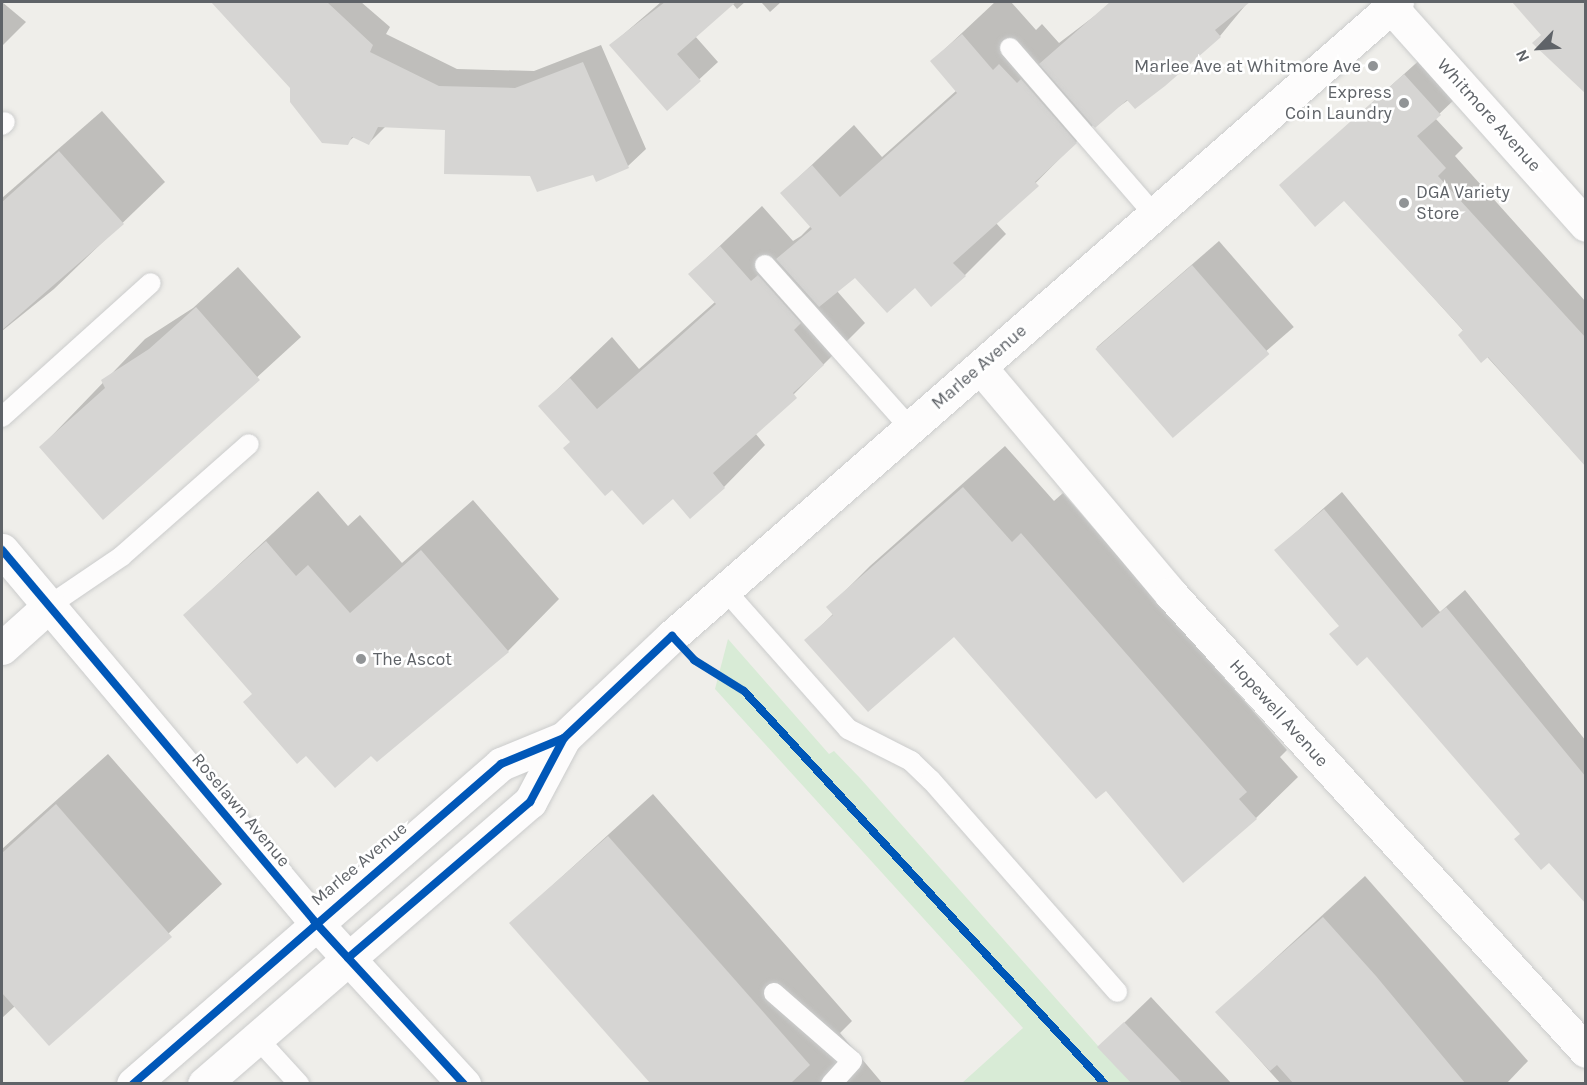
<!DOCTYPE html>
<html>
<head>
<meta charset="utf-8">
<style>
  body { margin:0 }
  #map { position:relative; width:1587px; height:1085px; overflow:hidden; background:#efeeea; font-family:Karla,sans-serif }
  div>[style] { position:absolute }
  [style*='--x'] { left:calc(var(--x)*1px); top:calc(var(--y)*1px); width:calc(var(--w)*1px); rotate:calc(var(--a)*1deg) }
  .green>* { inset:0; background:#d8ebd6 }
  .shadow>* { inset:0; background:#0003; transform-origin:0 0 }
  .building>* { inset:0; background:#d6d5d3; transform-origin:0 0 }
  .roads { filter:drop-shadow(0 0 2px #cbcccc) drop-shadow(0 0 2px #cbcccc) }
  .lane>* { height:20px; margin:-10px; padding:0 10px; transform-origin:10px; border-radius:10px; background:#fdfcfc }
  .street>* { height:33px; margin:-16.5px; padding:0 16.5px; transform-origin:16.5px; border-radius:16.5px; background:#fdfcfc }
  .secondary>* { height:33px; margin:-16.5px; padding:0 16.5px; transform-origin:16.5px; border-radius:16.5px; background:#fdfcfc }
  .cycleway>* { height:8px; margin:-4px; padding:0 4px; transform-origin:4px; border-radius:4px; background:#0057b8 }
  .dots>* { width:16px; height:16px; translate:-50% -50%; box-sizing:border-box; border:3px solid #fff; border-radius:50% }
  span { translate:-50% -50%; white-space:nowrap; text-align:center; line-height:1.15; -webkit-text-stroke:5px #fff; paint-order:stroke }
  .poi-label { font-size:18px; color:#5f6368 }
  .right { translate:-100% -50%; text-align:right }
  .left { translate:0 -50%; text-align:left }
  .street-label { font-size:18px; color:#5f6368 }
  .frame { position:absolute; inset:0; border:3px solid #5f6368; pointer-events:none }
  .north { position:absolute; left:1509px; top:18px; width:60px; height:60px; -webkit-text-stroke:4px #fff; paint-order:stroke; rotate:245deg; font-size:16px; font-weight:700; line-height:24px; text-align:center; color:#5f6368 }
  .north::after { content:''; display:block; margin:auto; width:21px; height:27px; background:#5f6368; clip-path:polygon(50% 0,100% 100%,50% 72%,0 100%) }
</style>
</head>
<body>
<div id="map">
  <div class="green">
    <div style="clip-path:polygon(728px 639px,829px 754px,834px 751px,860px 778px,1131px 1083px,962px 1083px,1023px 1028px,715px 689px)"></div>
  </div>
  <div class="shadow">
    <div style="clip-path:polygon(2px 2px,26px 22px,2px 46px)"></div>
    <div style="clip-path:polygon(213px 2px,361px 2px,390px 27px,386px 34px,457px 69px,534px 71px,601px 45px,646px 149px,628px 166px,531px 175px,446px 128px,386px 126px,369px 143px,355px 136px,347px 143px)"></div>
    <div style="clip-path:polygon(661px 2px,745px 2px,737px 9px,732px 3px,695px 36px,718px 62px,667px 109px,611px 45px)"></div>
    <div style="clip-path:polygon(761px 2px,781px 2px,770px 12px)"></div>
    <div style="clip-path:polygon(995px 2px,1011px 2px,1036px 30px,1042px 24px,1059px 43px,1113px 2px,1248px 2px,1220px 36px,1094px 124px,996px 223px,1006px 234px,965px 275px,915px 286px,855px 276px,837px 291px,865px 323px,755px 433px,765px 445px,724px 487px,673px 497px,572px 441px,540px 406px,612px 337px,639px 369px,715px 302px,690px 274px,762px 206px,793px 241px,801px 236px,811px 226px,782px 193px,854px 125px,882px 157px,957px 90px,932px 61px)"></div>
    <div style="clip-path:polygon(1514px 2px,1586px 2px,1586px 91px,1534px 43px,1543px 34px)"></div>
    <div style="clip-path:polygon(1424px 56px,1458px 96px,1435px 118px,1463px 148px,1455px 156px,1586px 302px,1586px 466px,1344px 199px,1281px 185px)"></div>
    <div style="clip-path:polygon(102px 111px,165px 182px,54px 289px,2px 331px,2px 198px)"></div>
    <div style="left:1219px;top:241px;width:114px;height:162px;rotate:49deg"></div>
    <div style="clip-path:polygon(238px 267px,301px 337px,103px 518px,41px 447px,145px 339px,193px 308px)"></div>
    <div style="clip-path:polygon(1005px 446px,1054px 501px,1063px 493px,1287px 750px,1280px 757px,1298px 777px,1256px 818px,1106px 789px,954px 634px,807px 640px,834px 613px,829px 607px,870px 566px)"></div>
    <div style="clip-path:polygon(318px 491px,348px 526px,360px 515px,402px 563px,473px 500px,559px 599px,508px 651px,377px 759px,254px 694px,185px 615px)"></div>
    <div style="clip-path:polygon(1342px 492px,1440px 612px,1465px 590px,1586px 741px,1586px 900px,1276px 550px)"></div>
    <div style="clip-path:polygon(108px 754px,222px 884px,49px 1044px,15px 1006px,2px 1018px,2px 849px)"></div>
    <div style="clip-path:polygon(653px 794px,852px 1021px,840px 1033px,883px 1084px,652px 1084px,511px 923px)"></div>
    <div style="clip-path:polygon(1365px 876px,1528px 1061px,1506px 1084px,1281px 1084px,1217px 1012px)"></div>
    <div style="clip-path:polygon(1151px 997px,1232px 1084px,1133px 1084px,1099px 1047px)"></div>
  </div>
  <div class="building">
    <div style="clip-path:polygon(211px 2px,327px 2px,373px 45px,370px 52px,439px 86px,515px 88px,583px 62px,629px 168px,596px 182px,593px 175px,537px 192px,530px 176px,444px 174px,445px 130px,378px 127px,369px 145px,352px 137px,348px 145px,322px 143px,290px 102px,290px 88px)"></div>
    <div style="clip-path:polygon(665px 2px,736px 2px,677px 54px,701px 81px,667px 111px,609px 45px)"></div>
    <div style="clip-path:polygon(1110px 2px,1250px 2px,1215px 30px,1221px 37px,1165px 86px,1135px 109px,1127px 100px,1095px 128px,1039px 64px)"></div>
    <div style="clip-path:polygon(1512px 2px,1586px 2px,1586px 94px,1532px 43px,1541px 35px)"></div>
    <div style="clip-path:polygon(962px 34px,993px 70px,999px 64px,1017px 83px,1021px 79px,1077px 143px,1035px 182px,1039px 186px,953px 263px,966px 276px,931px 307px,915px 288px,887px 313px,855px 278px,819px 307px,776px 259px,812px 229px,780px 193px,812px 165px,840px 197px,957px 93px,930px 61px)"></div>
    <div style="clip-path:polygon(1404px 74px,1441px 115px,1417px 136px,1446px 168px,1438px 176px,1586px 338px,1586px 467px,1488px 357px,1481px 363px,1458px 335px,1463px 330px,1344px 201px,1315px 227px,1279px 185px)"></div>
    <div style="clip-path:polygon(59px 151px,124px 224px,2px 330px,2px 202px)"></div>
    <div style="clip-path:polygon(720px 246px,751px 281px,758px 275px,801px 323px,794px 330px,824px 365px,793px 393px,797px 398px,713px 473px,725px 488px,690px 519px,673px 499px,643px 525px,612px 490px,605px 496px,563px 448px,570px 442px,538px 406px,570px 378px,597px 409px,667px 348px,716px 304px,688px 274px)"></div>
    <div style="left:1192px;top:265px;width:118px;height:128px;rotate:49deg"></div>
    <div style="clip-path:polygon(196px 307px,260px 380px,103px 520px,39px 447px,105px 388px,101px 380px,149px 349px)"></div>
    <div style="clip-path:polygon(963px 487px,1012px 542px,1021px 533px,1247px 792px,1239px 799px,1257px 819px,1183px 883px,1106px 791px,1096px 799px,954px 637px,868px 712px,804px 640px,833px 615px,826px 607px)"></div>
    <div style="clip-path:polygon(1324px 509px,1422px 628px,1446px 607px,1586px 777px,1586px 904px,1549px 863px,1541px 870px,1514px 839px,1520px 834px,1367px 657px,1357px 666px,1329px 634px,1339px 626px,1274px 550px)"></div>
    <div style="clip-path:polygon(266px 541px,296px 576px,308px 565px,350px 613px,421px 550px,509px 652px,377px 762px,371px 756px,335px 788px,306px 756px,297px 764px,243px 702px,252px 694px,183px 615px)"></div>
    <div style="clip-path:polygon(56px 804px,172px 937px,49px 1046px,2px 993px,2px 853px)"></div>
    <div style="clip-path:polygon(608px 836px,810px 1065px,791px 1083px,650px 1083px,509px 923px)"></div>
    <div style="clip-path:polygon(1323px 917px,1376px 976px,1465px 1083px,1293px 1083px,1277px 1065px,1270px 1071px,1215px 1012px)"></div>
    <div style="clip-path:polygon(1124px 1022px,1182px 1083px,1131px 1083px,1097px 1047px)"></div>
  </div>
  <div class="roads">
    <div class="lane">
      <div style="--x:1010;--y:48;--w:217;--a:49.1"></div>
      <div style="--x:2;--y:125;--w:4;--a:-45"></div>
      <div style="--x:765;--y:265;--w:218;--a:48.3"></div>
      <div style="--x:2;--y:417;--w:200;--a:-42"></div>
      <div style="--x:727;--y:592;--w:183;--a:48.5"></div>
      <div style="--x:848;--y:729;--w:71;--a:26.9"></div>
      <div style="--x:911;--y:761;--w:28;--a:44"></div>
      <div style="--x:931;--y:780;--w:282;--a:48.7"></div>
      <div style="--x:50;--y:605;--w:87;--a:-34.2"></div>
      <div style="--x:122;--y:556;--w:169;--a:-41.4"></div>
      <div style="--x:774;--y:993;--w:103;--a:41.1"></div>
      <div style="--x:852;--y:1061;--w:31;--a:132"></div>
      <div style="--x:256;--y:1037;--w:64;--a:47.5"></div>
    </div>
    <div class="street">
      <div style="--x:1391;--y:7;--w:292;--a:48.2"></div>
      <div style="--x:980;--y:367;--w:297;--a:49.9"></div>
      <div style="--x:1171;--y:594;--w:617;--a:47.76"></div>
      <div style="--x:2;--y:550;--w:485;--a:49.9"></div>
      <div style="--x:314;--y:921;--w:222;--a:47.4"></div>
      <div style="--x:2;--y:648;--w:64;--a:-41.9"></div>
    </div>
    <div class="secondary">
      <div style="--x:133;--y:1084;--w:488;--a:-41"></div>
      <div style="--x:501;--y:764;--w:68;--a:-22.4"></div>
      <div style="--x:204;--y:1084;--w:431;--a:-40.9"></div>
      <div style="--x:530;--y:802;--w:72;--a:-62"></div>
      <div style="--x:564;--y:738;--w:149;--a:-43.4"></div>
      <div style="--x:672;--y:636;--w:963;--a:-41.17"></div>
    </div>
  </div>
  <div class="cycleway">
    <div style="--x:2;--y:550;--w:485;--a:49.9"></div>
    <div style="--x:314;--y:921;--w:222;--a:47.4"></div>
    <div style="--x:348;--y:958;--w:240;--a:-40.6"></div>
    <div style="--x:530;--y:802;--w:72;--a:-62"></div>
    <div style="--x:564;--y:738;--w:149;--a:-43.4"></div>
    <div style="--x:672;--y:636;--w:33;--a:47"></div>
    <div style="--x:694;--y:660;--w:59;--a:31.8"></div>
    <div style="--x:744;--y:691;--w:534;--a:47.43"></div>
    <div style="--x:133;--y:1084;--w:488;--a:-41"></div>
    <div style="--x:501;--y:764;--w:68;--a:-22.4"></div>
  </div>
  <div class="dots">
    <div style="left:1373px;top:66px;background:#919496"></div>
    <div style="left:1404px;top:103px;background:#919496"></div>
    <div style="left:1404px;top:203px;background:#919496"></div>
    <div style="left:361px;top:659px;background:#919496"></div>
  </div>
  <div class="poi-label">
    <span class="right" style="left:1361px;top:66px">Marlee Ave at Whitmore Ave</span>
    <span class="right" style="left:1392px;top:103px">Express<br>Coin Laundry</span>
    <span class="left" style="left:1416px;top:203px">DGA Variety<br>Store</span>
    <span class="left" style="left:373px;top:659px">The Ascot</span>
  </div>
  <div class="street-label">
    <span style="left:1489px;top:115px;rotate:48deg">Whitmore Avenue</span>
    <span style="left:979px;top:367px;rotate:-41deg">Marlee Avenue</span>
    <span style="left:1279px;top:713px;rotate:48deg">Hopewell Avenue</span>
    <span style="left:241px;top:810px;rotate:50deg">Roselawn Avenue</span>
    <span style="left:359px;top:864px;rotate:-40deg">Marlee Avenue</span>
  </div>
  <div class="frame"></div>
  <div class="north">N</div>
</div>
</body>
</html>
